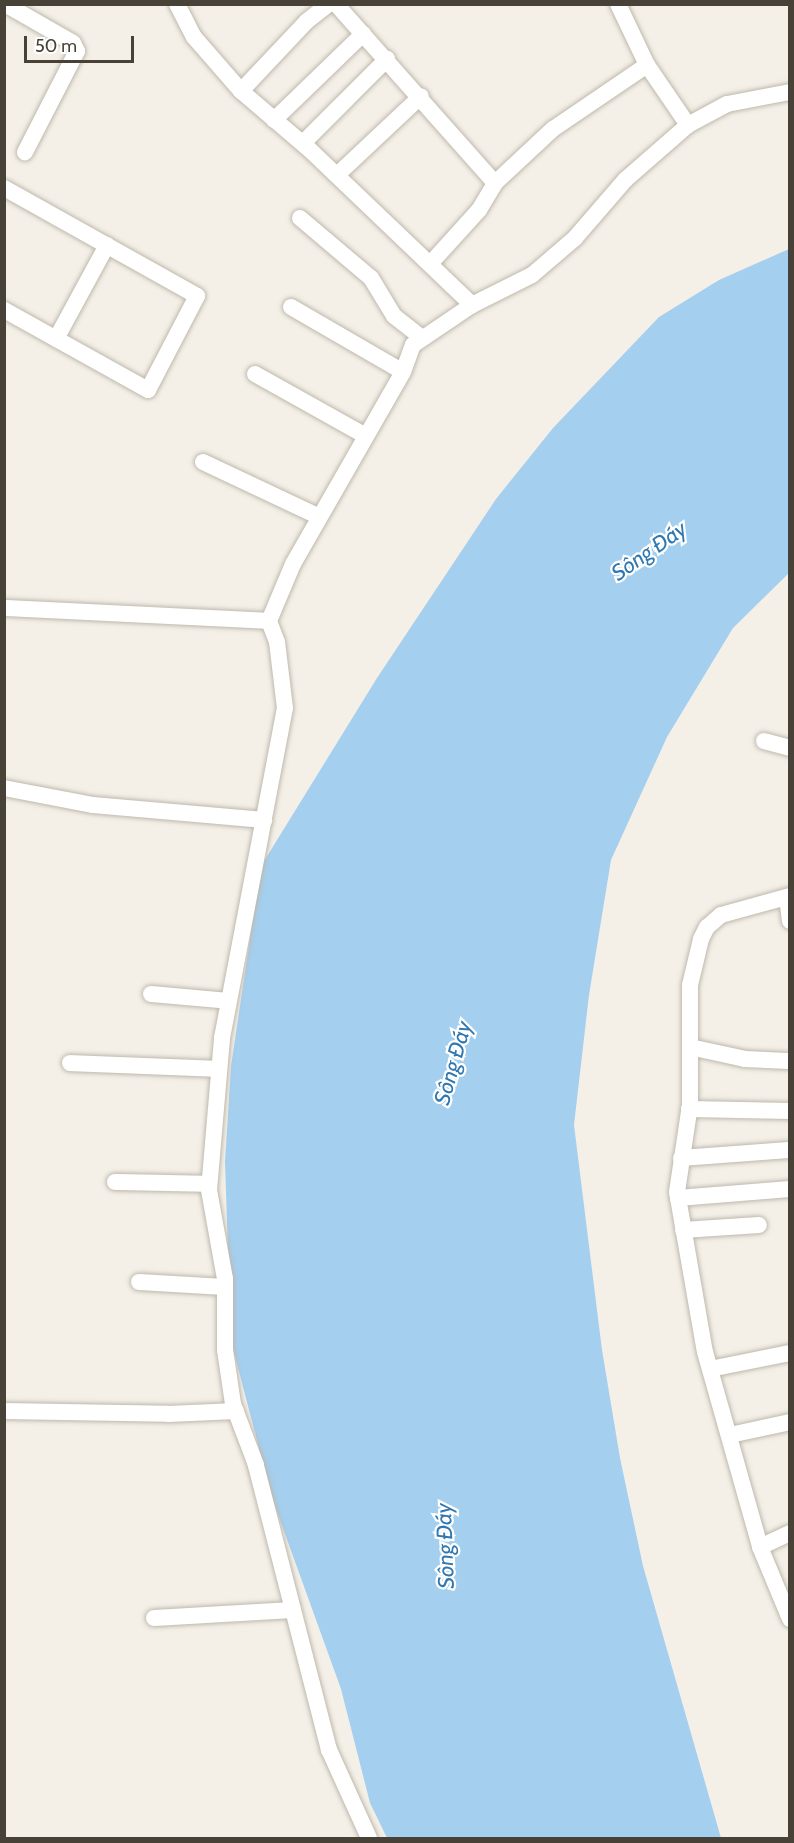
<!DOCTYPE html>
<html>
<head>
<meta charset="utf-8">
<style>
  body { margin:0 }
  #map { position:relative; width:794px; height:1843px; overflow:hidden; background:#f4f0e8; font-family:Cabin,sans-serif }
  div>[style] { position:absolute }
  [style*='--x'] { left:calc(var(--x)*1px); top:calc(var(--y)*1px); width:calc(var(--w)*1px); rotate:calc(var(--a)*1deg) }
  .water>* { inset:0; background:#a5cfef }
  .roads { filter:drop-shadow(0 0 2px #bfb8ab) drop-shadow(0 0 2px #bfb8ab) }
  .minor>* { height:16px; margin:-8px; padding:0 8px; transform-origin:8px; border-radius:8px; background:#fff }
  span { translate:-50% -50%; white-space:nowrap; text-align:center; line-height:1.15; -webkit-text-stroke:4.5px #fff; paint-order:stroke }
  .water-label { font-size:22px; color:#3178b1; font-style:italic }
  .frame { position:absolute; inset:0; border:6px solid #474137; pointer-events:none }
  .scale { position:absolute; left:24px; top:36px; width:110px; height:27px; box-sizing:border-box; border:3px solid #474137; border-top:0; padding-left:8px; font-size:18px; line-height:21px; white-space:nowrap; color:#474137; -webkit-text-stroke:4px #fff; paint-order:stroke }
</style>
</head>
<body>
<div id="map">
  <div class="water">
    <div style="clip-path:polygon(789px 249px,789px 573px,733px 628px,667px 737px,611px 860px,589px 995px,574px 1125px,602px 1350px,620px 1458px,643px 1566px,721px 1838px,387px 1838px,370px 1803px,341px 1689px,272px 1498px,231px 1341px,225px 1162px,231px 1066px,261px 866px,377px 678px,496px 499px,553px 428px,659px 317px,719px 280px)"></div>
  </div>
  <div class="roads">
    <div class="minor">
      <div style="--x:5;--y:4;--w:78;--a:29.8"></div>
      <div style="--x:73;--y:43;--w:9;--a:63"></div>
      <div style="--x:77;--y:51;--w:114;--a:117.2"></div>
      <div style="--x:177;--y:4;--w:37;--a:63"></div>
      <div style="--x:194;--y:37;--w:72;--a:49"></div>
      <div style="--x:241;--y:91;--w:89;--a:40.5"></div>
      <div style="--x:309;--y:149;--w:226;--a:43.7"></div>
      <div style="--x:336;--y:4;--w:239;--a:48.4"></div>
      <div style="--x:618;--y:4;--w:68;--a:64.6"></div>
      <div style="--x:647;--y:65;--w:73;--a:55.7"></div>
      <div style="--x:241;--y:91;--w:96;--a:-46.7"></div>
      <div style="--x:307;--y:21;--w:28;--a:-38"></div>
      <div style="--x:274;--y:120;--w:124;--a:-44"></div>
      <div style="--x:303;--y:143;--w:119;--a:-45"></div>
      <div style="--x:337;--y:175;--w:115;--a:-43.2"></div>
      <div style="--x:4;--y:188;--w:221;--a:29.2"></div>
      <div style="--x:197;--y:296;--w:106;--a:117.5"></div>
      <div style="--x:148;--y:390;--w:165;--a:-150.9"></div>
      <div style="--x:300;--y:218;--w:93;--a:40.2"></div>
      <div style="--x:371;--y:278;--w:44;--a:58.8"></div>
      <div style="--x:394;--y:316;--w:34;--a:38"></div>
      <div style="--x:430;--y:264;--w:73;--a:-47.8"></div>
      <div style="--x:479;--y:210;--w:31;--a:-59"></div>
      <div style="--x:495;--y:183;--w:79;--a:-43"></div>
      <div style="--x:553;--y:129;--w:114;--a:-34.2"></div>
      <div style="--x:291;--y:307;--w:129;--a:30.1"></div>
      <div style="--x:56;--y:339;--w:107;--a:-61.5"></div>
      <div style="--x:255;--y:374;--w:127;--a:29.2"></div>
      <div style="--x:203;--y:462;--w:129;--a:25.2"></div>
      <div style="--x:4;--y:608;--w:265;--a:2.8"></div>
      <div style="--x:764;--y:741;--w:27;--a:15"></div>
      <div style="--x:4;--y:788;--w:91;--a:10.8"></div>
      <div style="--x:93;--y:805;--w:172;--a:5"></div>
      <div style="--x:790;--y:896;--w:72;--a:164.6"></div>
      <div style="--x:721;--y:915;--w:18;--a:139"></div>
      <div style="--x:707;--y:927;--w:13;--a:117"></div>
      <div style="--x:701;--y:939;--w:47;--a:103.4"></div>
      <div style="--x:690;--y:985;--w:120;--a:90"></div>
      <div style="--x:690;--y:1105;--w:88;--a:98.5"></div>
      <div style="--x:677;--y:1192;--w:162;--a:80.1"></div>
      <div style="--x:705;--y:1352;--w:203;--a:74.2"></div>
      <div style="--x:760;--y:1547;--w:78;--a:67.4"></div>
      <div style="--x:787;--y:897;--w:24;--a:83"></div>
      <div style="--x:151;--y:994;--w:78;--a:5.1"></div>
      <div style="--x:690;--y:1047;--w:56;--a:12.3"></div>
      <div style="--x:745;--y:1059;--w:43;--a:2.7"></div>
      <div style="--x:70;--y:1063;--w:149;--a:2.3"></div>
      <div style="--x:689;--y:1109;--w:101;--a:1.1"></div>
      <div style="--x:681;--y:1158;--w:108;--a:-4.2"></div>
      <div style="--x:115;--y:1182;--w:93;--a:1.2"></div>
      <div style="--x:678;--y:1198;--w:112;--a:-4.6"></div>
      <div style="--x:683;--y:1230;--w:76;--a:-3.8"></div>
      <div style="--x:139;--y:1282;--w:86;--a:3.3"></div>
      <div style="--x:710;--y:1369;--w:82;--a:-11.3"></div>
      <div style="--x:4;--y:1411;--w:164;--a:1"></div>
      <div style="--x:168;--y:1414;--w:68;--a:-2.5"></div>
      <div style="--x:730;--y:1435;--w:61;--a:-12.2"></div>
      <div style="--x:760;--y:1547;--w:33;--a:-25"></div>
      <div style="--x:154;--y:1618;--w:139;--a:-3.3"></div>
      <div style="--x:369;--y:1838;--w:97;--a:-114.4"></div>
      <div style="--x:329;--y:1750;--w:294;--a:-104.4"></div>
      <div style="--x:256;--y:1465;--w:65;--a:-110.7"></div>
      <div style="--x:233;--y:1404;--w:55;--a:-98.4"></div>
      <div style="--x:225;--y:1350;--w:71;--a:-90"></div>
      <div style="--x:225;--y:1279;--w:90;--a:-100.2"></div>
      <div style="--x:209;--y:1190;--w:153;--a:-85.1"></div>
      <div style="--x:222;--y:1038;--w:336;--a:-79.2"></div>
      <div style="--x:285;--y:708;--w:66;--a:-96.9"></div>
      <div style="--x:277;--y:642;--w:22;--a:-111"></div>
      <div style="--x:269;--y:621;--w:62;--a:-67.2"></div>
      <div style="--x:293;--y:564;--w:221;--a:-60.2"></div>
      <div style="--x:403;--y:372;--w:29;--a:-70"></div>
      <div style="--x:413;--y:345;--w:71;--a:-34.1"></div>
      <div style="--x:472;--y:305;--w:67;--a:-26.6"></div>
      <div style="--x:532;--y:275;--w:57;--a:-40.7"></div>
      <div style="--x:575;--y:238;--w:77;--a:-49.2"></div>
      <div style="--x:625;--y:180;--w:84;--a:-41.1"></div>
      <div style="--x:688;--y:125;--w:44;--a:-28.3"></div>
      <div style="--x:727;--y:104;--w:64;--a:-10.8"></div>
    </div>
  </div>
  <div class="water-label">
    <span style="left:649px;top:551px;rotate:-35deg">Sông Đáy</span>
    <span style="left:453px;top:1063px;rotate:-74deg">Sông Đáy</span>
    <span style="left:445px;top:1546px;rotate:-92deg">Sông Đáy</span>
  </div>
  <div class="frame"></div>
  <div class="scale">50 m</div>
</div>
</body>
</html>
